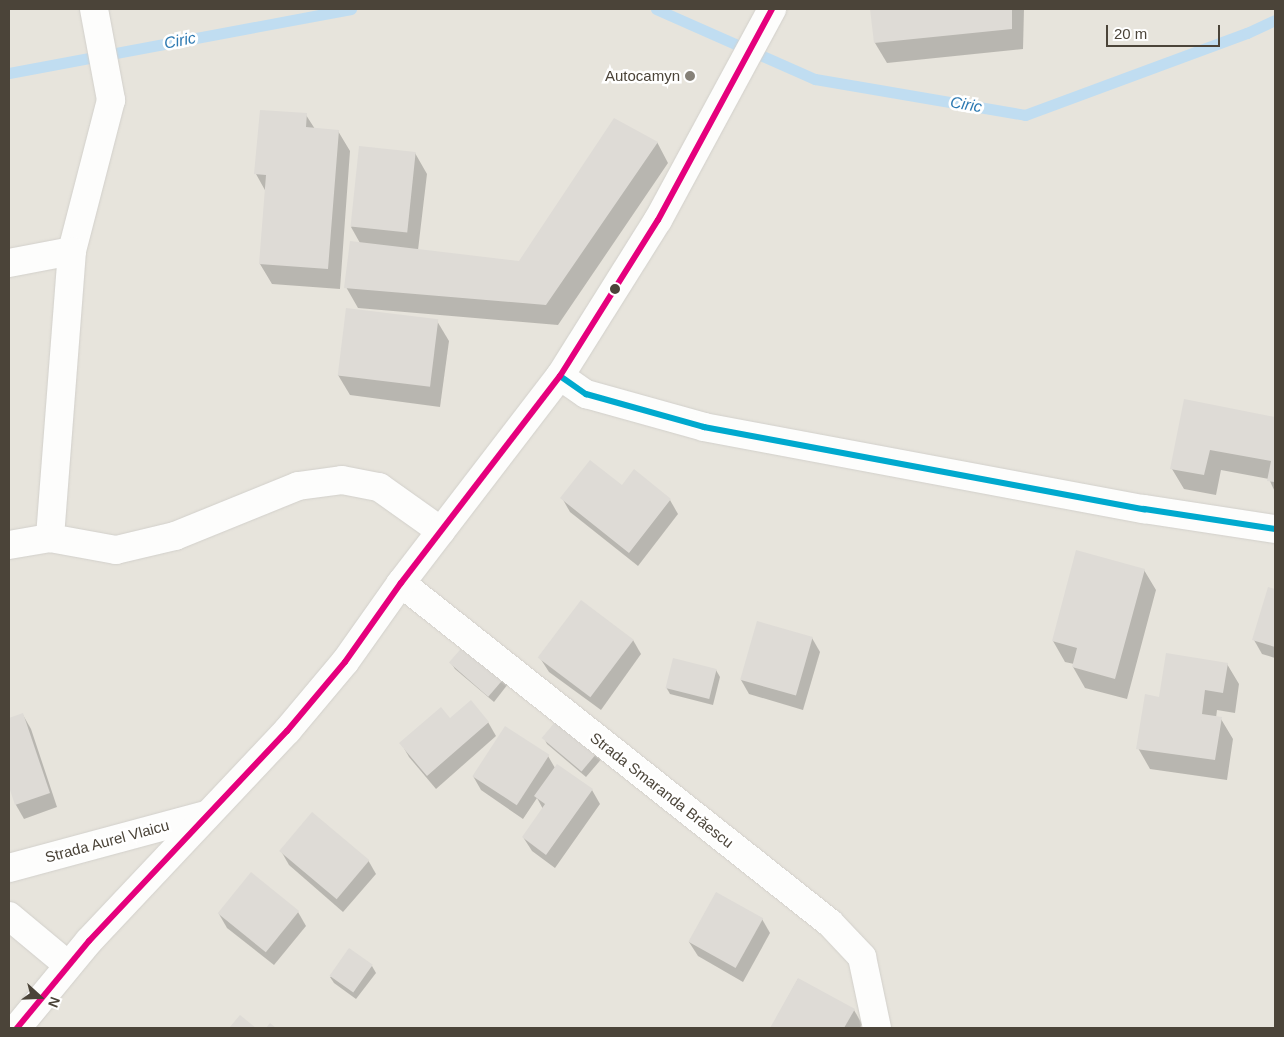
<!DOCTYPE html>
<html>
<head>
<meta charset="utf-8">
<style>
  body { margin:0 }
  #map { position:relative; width:1284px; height:1037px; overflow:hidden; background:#f4f2ee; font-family:Arial,sans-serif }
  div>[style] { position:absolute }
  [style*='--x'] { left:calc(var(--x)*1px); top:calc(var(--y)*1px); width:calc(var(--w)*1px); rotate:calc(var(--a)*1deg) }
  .residential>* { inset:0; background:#e7e4dc; transform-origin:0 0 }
  .shadow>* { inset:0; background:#0003 }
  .stream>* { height:11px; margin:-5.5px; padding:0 5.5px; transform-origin:5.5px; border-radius:5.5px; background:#c0ddf1 }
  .building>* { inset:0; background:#dedbd6; transform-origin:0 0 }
  .roads { filter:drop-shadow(0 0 1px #d2d0cb) drop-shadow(0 0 1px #d2d0cb) }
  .minor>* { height:28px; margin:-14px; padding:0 14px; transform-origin:14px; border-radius:14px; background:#fdfdfc }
  .bus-1>* { height:6px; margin:-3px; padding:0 3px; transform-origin:3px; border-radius:3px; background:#00a9ce }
  .bus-2>* { height:6px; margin:-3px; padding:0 3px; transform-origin:3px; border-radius:3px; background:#e5007d }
  .dots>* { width:14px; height:14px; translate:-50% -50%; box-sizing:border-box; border:2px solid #fff; border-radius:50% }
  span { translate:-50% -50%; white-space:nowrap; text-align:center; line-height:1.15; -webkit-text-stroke:5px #fff; paint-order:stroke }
  .poi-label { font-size:15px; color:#4b4439 }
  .right { translate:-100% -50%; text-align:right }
  .street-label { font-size:15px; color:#4b4439 }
  .water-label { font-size:16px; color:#2e7ab2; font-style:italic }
  .frame { position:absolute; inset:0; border:10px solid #4b4439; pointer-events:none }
  .north { position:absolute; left:15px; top:972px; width:50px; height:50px; -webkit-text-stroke:4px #fff; paint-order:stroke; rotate:110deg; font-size:14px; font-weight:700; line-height:20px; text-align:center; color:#4b4439 }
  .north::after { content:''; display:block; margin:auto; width:18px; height:22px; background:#4b4439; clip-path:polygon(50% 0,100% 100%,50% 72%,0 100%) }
  .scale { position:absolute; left:1106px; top:25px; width:114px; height:22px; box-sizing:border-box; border:2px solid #4b4439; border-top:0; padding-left:6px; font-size:15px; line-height:18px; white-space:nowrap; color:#4b4439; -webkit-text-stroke:4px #fff; paint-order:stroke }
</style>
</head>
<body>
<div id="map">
  <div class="residential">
    <div style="left:9px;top:9px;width:1266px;height:1019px"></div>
  </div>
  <div class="shadow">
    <div style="clip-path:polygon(871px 9px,1024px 9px,1023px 49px,887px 63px,875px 43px)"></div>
    <div style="clip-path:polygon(306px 115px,315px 129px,338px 131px,350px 151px,340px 289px,272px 284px,260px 264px,266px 192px,256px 174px)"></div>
    <div style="clip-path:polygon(657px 142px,668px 163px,558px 325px,358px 308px,346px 287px,360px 243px,351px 227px,415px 153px,427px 174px,418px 250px,520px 262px)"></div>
    <div style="clip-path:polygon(437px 321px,449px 341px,440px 407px,350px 395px,338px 375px)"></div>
    <div style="clip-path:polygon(1185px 401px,1275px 418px,1275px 492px,1269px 479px,1221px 470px,1216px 495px,1184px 489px,1172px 469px)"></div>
    <div style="clip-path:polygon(622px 486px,670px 500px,678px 514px,638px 566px,570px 512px,562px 498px)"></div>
    <div style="clip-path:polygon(1144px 570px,1156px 590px,1127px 699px,1085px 688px,1073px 667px,1074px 664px,1065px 662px,1053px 641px)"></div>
    <div style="clip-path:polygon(1269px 589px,1275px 591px,1275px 658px,1262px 654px,1254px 640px)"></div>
    <div style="clip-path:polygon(812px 638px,820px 652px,803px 710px,749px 694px,741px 680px)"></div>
    <div style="clip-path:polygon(633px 640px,641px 654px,601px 710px,549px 672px,540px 658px)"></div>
    <div style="clip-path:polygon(466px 645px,508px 684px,494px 702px,455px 669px,451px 663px)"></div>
    <div style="clip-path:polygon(1227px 664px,1239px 684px,1235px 713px,1217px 710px,1216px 718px,1221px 719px,1233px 739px,1227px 780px,1150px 769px,1138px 748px,1160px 698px)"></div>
    <div style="clip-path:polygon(716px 670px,720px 677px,713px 705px,670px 694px,666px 687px)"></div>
    <div style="clip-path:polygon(23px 715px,31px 729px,57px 807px,24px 819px,16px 805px,9px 783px,9px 719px)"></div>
    <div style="clip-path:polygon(450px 720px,488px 722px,496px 736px,436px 789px,409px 757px,401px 743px)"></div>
    <div style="clip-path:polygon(544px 738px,604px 756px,586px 777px,547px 744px)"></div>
    <div style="clip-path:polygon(548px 756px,555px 768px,592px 790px,600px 804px,555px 868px,532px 851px,523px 837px,543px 809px,537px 798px,523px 819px,481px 790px,473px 776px)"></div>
    <div style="clip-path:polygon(281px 851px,368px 860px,376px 874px,343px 912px,289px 865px)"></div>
    <div style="clip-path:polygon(298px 912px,306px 926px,274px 965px,227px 928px,219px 914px)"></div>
    <div style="clip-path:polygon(762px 919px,770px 933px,743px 982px,698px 956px,689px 942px)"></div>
    <div style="clip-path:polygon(372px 966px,376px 973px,356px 999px,334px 983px,330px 977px)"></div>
    <div style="clip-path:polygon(798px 979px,854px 1010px,862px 1024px,860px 1028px,771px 1028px)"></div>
  </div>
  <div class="stream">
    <div style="--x:656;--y:9;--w:174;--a:23.8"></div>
    <div style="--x:815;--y:79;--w:213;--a:9.7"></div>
    <div style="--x:1025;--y:115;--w:237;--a:-20.3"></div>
    <div style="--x:1247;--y:33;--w:31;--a:-25"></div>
    <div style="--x:9;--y:73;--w:348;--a:-10.6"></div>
  </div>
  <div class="building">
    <div style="clip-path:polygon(870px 9px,1012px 9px,1012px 29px,874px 43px)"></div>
    <div style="clip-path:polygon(260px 110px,307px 113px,306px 127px,339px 130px,328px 269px,259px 264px,266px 175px,254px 174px)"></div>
    <div style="clip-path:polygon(614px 118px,658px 142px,546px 305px,344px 288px,350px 241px,519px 261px)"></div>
    <div style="left:359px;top:146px;width:57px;height:81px;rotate:6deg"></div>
    <div style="left:346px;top:308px;width:93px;height:68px;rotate:7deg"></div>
    <div style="clip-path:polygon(1184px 399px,1275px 417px,1275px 482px,1267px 481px,1271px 461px,1210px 450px,1204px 475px,1170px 469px)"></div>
    <div style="clip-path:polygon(590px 460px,622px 485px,634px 469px,671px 499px,629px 553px,560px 498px)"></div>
    <div style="clip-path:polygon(1076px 550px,1145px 569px,1115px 679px,1072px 667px,1077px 648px,1052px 641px)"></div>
    <div style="clip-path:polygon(1268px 587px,1275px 589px,1275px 647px,1252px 640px)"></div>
    <div style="left:581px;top:600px;width:66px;height:72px;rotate:37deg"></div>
    <div style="left:757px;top:621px;width:58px;height:61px;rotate:16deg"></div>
    <div style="left:466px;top:643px;width:52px;height:26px;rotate:41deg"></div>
    <div style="clip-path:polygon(1166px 653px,1228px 663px,1223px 693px,1205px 690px,1202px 714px,1222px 717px,1215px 760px,1136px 749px,1145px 694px,1159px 697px)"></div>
    <div style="left:673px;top:658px;width:45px;height:31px;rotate:14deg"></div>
    <div style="clip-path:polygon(471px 700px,489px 722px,427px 776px,399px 743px,441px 707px,450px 718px)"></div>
    <div style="clip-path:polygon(23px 713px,50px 793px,15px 805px,9px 787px,9px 718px)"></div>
    <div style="left:561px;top:715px;width:52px;height:30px;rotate:40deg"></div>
    <div style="left:505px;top:726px;width:53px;height:60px;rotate:33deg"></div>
    <div style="clip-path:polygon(557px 764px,593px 789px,546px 855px,522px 837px,545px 804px,534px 796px)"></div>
    <div style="left:312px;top:812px;width:75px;height:51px;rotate:40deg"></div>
    <div style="left:251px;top:872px;width:62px;height:53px;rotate:39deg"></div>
    <div style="left:716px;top:892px;width:54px;height:57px;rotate:29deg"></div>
    <div style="left:349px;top:948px;width:29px;height:34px;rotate:35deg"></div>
    <div style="clip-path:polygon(798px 978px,855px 1009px,844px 1028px,770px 1028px)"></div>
    <div style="clip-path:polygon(240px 1015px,256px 1028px,229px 1028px)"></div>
    <div style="clip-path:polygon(270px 1023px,276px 1028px,266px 1028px)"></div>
  </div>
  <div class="roads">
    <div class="minor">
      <div style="--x:94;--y:9;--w:93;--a:79.4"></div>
      <div style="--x:111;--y:100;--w:156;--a:104.5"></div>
      <div style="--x:72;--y:251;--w:288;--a:94.4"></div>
      <div style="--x:50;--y:538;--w:67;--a:10.3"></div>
      <div style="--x:116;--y:550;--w:61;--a:-13.3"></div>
      <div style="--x:175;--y:536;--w:133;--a:-22.1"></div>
      <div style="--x:298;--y:486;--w:44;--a:-7.8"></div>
      <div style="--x:342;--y:480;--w:38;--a:11"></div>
      <div style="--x:379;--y:487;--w:76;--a:35.4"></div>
      <div style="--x:9;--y:263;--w:64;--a:-10.8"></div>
      <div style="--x:560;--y:376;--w:32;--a:35"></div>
      <div style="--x:586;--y:394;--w:123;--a:15.6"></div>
      <div style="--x:704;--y:427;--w:448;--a:10.6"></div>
      <div style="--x:1144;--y:509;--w:133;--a:8.7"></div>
      <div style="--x:9;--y:545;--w:42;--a:-9.7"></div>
      <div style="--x:401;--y:583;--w:547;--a:38.4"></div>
      <div style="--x:830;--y:923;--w:47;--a:46.7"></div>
      <div style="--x:862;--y:957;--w:73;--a:78.1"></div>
      <div style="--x:9;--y:868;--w:204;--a:-15.1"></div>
      <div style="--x:9;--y:916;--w:77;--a:39.7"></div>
      <div style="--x:17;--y:1028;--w:113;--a:-50.4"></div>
      <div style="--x:89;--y:941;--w:289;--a:-46.7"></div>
      <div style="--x:287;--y:731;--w:90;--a:-50"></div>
      <div style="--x:345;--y:662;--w:97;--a:-54.7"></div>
      <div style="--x:401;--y:583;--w:261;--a:-52.5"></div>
      <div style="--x:560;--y:376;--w:184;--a:-57.9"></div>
      <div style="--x:658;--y:220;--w:240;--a:-61.6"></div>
    </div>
  </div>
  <div class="bus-1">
    <div style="--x:560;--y:376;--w:32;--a:35"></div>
    <div style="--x:586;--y:394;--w:123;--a:15.6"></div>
    <div style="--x:704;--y:427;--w:448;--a:10.6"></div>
    <div style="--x:1144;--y:509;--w:133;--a:8.7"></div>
  </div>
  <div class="bus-2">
    <div style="--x:17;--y:1028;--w:113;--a:-50.4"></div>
    <div style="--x:89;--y:941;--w:289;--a:-46.7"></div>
    <div style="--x:287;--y:731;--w:90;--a:-50"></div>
    <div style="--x:345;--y:662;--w:97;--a:-54.7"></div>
    <div style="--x:401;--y:583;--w:261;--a:-52.5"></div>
    <div style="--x:560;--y:376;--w:184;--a:-57.9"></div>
    <div style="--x:658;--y:220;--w:240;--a:-61.6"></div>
  </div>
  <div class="dots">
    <div style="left:690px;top:76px;background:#868178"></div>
    <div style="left:615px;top:289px;background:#4b4439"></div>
  </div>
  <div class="poi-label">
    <span class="right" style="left:680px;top:76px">Autocamyn</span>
  </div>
  <div class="street-label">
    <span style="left:662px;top:790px;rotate:38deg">Strada Smaranda Brăescu</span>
    <span style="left:107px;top:841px;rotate:-15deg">Strada Aurel Vlaicu</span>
  </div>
  <div class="water-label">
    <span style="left:180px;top:41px;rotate:-11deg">Ciric</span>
    <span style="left:966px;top:105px;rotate:10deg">Ciric</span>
  </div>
  <div class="frame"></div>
  <div class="north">N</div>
  <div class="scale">20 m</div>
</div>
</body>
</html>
